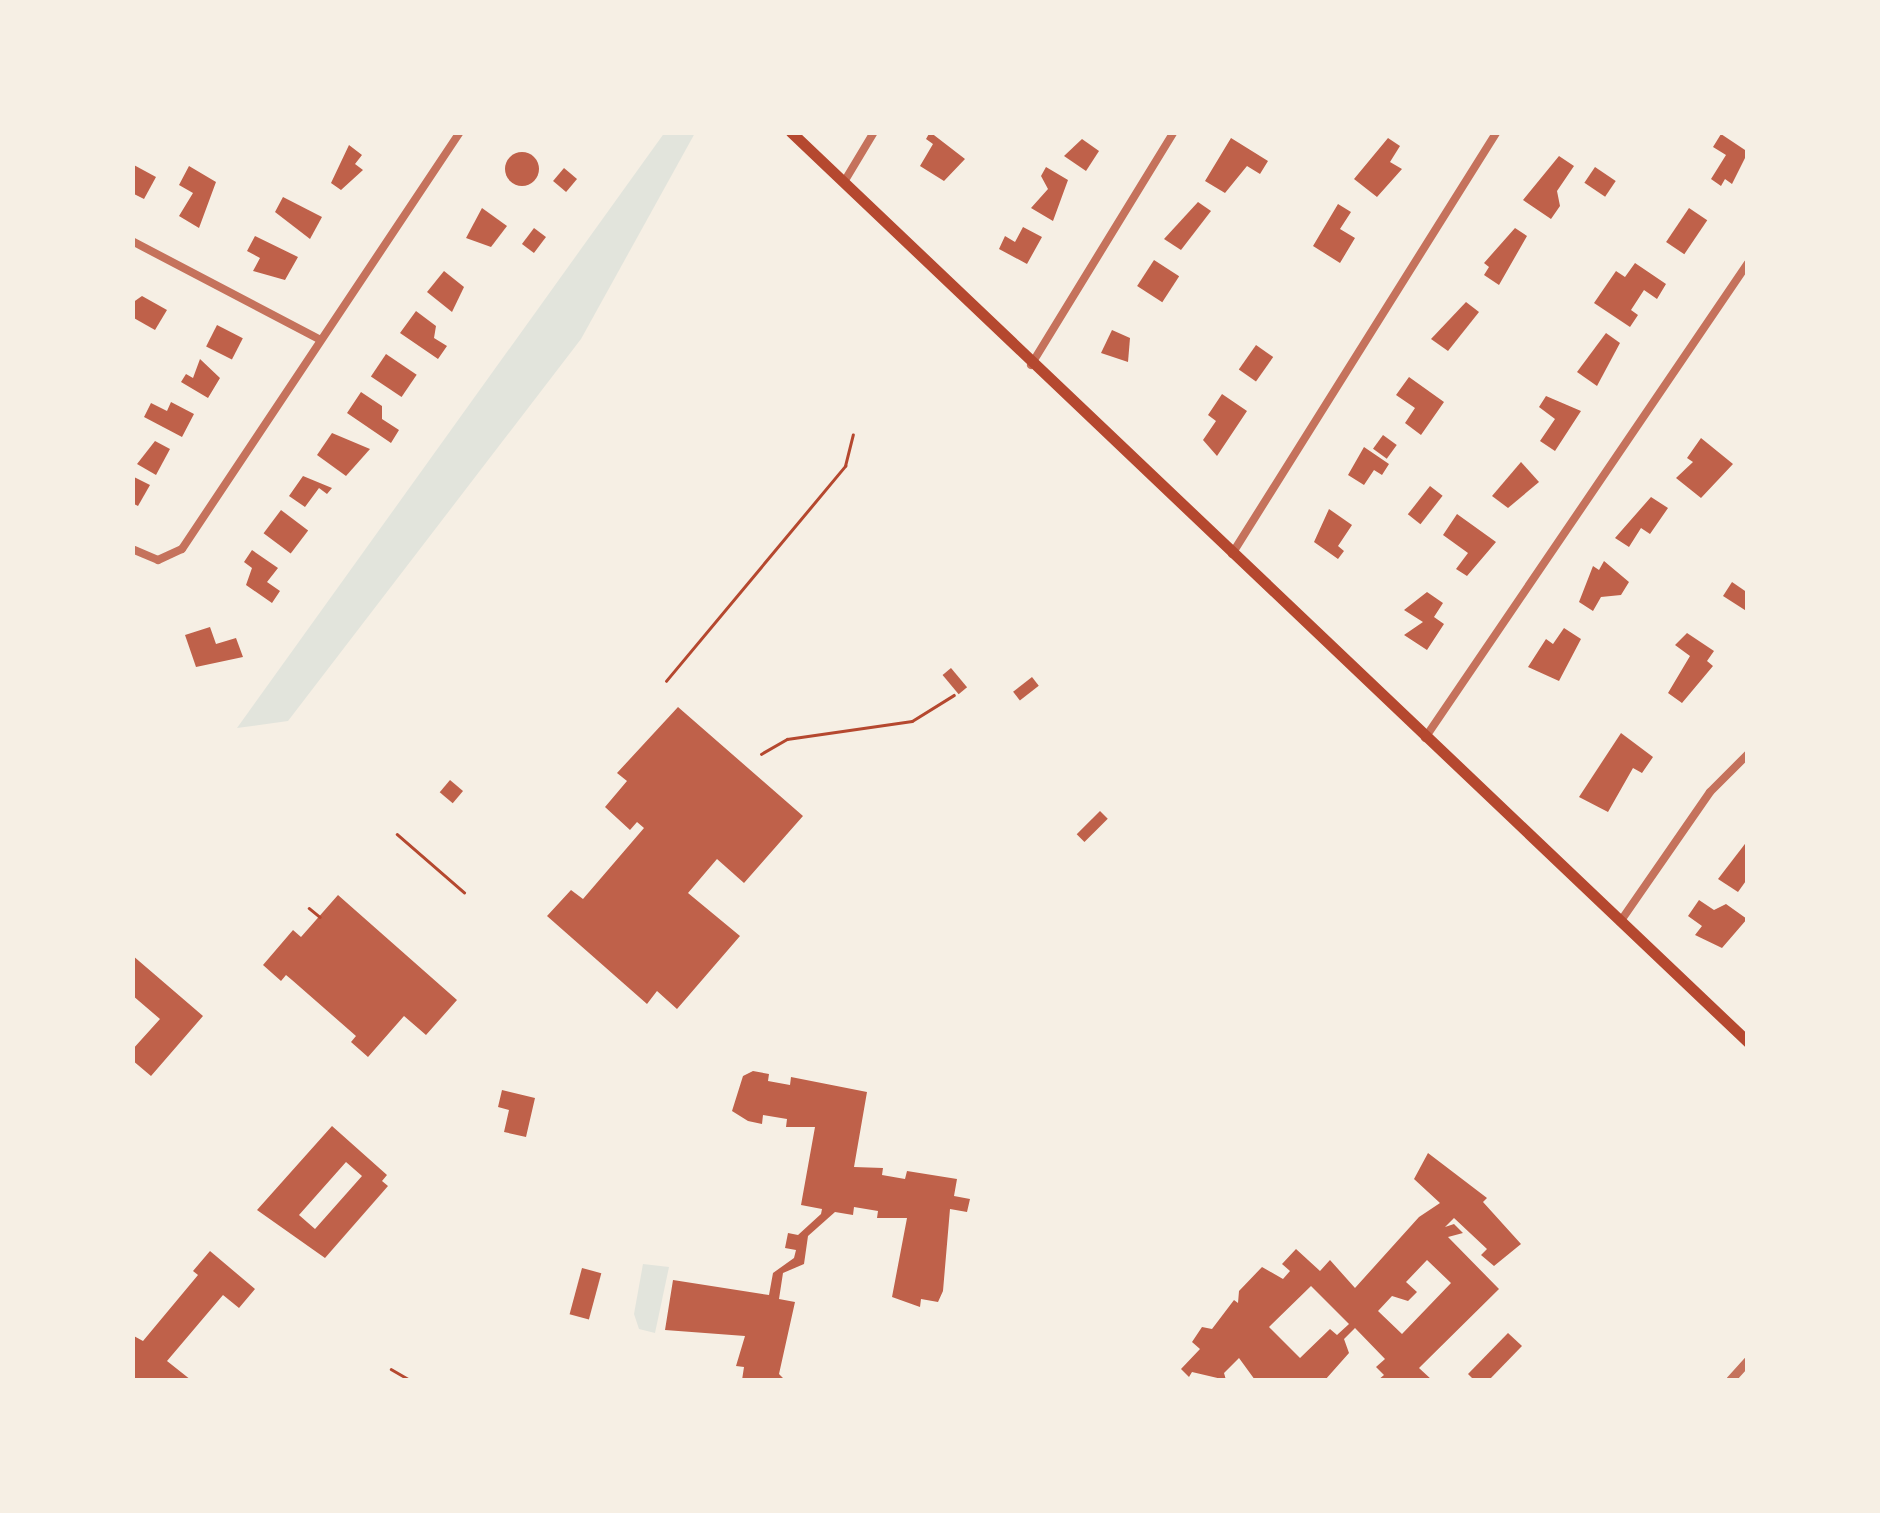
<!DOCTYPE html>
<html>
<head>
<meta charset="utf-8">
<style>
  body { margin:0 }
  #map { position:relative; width:1880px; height:1513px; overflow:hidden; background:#f6efe4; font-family:Montserrat,sans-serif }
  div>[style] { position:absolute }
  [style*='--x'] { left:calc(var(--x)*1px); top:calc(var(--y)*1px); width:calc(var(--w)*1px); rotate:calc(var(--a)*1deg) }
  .green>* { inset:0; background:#e2e4dc }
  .building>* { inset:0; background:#bf614a; transform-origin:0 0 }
  .round { border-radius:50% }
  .path>* { height:2.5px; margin:-1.25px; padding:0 1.25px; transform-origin:1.25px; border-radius:1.25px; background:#b5482f }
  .minor>* { height:8px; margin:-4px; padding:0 4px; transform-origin:4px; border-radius:4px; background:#c5725c }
  .tertiary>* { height:9px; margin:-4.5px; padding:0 4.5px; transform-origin:4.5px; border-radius:4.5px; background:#c5725c }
  .trunk>* { height:11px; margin:-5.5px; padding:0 5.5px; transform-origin:5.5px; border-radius:5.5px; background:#b5482f }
  span { translate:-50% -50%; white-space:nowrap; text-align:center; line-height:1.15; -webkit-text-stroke:8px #f6efe4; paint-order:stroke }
  .frame { position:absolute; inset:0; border:135px solid #f6efe4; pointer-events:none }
</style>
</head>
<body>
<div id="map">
  <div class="green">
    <div style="clip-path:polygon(665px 132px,695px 133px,581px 339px,288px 721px,237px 728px)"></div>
    <div style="clip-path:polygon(643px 1264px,669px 1267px,655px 1333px,639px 1329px,634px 1314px)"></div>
  </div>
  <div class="building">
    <div style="clip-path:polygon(930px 132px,965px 159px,944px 181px,920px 166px,933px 144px,926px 139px)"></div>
    <div style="clip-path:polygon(1721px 134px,1748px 152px,1732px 184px,1725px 179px,1721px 186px,1711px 179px,1726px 155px,1713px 147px)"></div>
    <div style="clip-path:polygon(1231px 138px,1268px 161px,1260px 174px,1247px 166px,1225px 193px,1205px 181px)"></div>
    <div style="clip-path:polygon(1388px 138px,1400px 146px,1390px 162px,1402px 169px,1377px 197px,1354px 179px)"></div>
    <div style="clip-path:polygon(1082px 139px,1099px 151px,1086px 171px,1064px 156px)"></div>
    <div style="clip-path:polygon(349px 145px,362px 155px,355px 164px,363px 170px,341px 190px,331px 183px)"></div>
    <div class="round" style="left:505px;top:152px;width:34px;height:34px"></div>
    <div style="clip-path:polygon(1559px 156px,1574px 166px,1557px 191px,1560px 206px,1551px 219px,1523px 200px)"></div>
    <div style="clip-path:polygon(132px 164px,156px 177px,144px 199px,132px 193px)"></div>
    <div style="clip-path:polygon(189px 166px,216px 182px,199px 228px,179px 216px,193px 193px,179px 185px)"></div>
    <div style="clip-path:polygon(1046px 167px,1068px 180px,1053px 221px,1031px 208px,1048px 189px,1041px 176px)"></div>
    <div style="left:1595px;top:167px;width:25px;height:19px;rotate:34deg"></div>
    <div style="left:564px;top:168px;width:17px;height:17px;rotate:40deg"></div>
    <div style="clip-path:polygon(283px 197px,322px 217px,310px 239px,275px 212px)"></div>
    <div style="clip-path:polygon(1198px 202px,1211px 211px,1181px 250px,1164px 239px)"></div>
    <div style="clip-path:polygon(1338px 204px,1351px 212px,1340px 229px,1355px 238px,1340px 263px,1313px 246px)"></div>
    <div style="clip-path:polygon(482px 208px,507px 226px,491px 247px,466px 238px)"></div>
    <div style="left:1689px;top:208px;width:22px;height:41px;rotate:34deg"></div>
    <div style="clip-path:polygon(1023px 227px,1042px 237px,1027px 264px,999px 249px,1005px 236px,1015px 242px)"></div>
    <div style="left:534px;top:228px;width:15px;height:20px;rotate:37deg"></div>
    <div style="clip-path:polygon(1515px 228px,1527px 236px,1499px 285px,1484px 275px,1489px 267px,1484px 263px)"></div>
    <div style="clip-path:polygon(255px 236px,298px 257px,285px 280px,253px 271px,260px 258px,247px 251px)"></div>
    <div style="left:1154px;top:260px;width:30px;height:31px;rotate:33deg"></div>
    <div style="clip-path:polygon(1635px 263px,1666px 284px,1657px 299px,1644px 290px,1631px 310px,1638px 315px,1630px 327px,1594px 303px,1616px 271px,1625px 277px)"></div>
    <div style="clip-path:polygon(444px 271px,464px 287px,452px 312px,427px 292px)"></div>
    <div style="clip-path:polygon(142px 296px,167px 310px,155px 330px,132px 317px,132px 303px)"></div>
    <div style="clip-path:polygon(1466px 302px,1479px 312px,1448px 351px,1431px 339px)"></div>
    <div style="clip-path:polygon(416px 311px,436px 326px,434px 338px,447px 346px,438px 359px,400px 333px)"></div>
    <div style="left:217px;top:325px;width:29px;height:24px;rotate:27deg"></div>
    <div style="clip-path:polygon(1112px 330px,1130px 338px,1128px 362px,1101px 353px)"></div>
    <div style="clip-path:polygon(1606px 333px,1620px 343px,1597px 386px,1577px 372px)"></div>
    <div style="left:1256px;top:345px;width:21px;height:30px;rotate:35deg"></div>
    <div style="left:386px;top:354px;width:37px;height:27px;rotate:34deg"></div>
    <div style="clip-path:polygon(200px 359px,220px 378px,208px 398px,181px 382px,186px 374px,193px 378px)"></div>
    <div style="clip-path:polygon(1409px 377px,1444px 402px,1421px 435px,1405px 423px,1415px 408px,1396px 395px)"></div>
    <div style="clip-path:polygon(361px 392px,382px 406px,382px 419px,399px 430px,391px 443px,347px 413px)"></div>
    <div style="clip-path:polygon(1222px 394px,1247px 411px,1217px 456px,1203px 440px,1216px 421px,1208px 415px)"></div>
    <div style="clip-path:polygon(1546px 396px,1581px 411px,1555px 451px,1540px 441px,1555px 419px,1539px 407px)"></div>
    <div style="clip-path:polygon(171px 402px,194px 414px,182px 437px,144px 417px,151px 403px,167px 411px)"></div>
    <div style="clip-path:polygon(332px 433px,370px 449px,346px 476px,317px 455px)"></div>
    <div style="left:1383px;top:435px;width:17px;height:17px;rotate:36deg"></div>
    <div style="clip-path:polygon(1701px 438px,1733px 464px,1701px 498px,1676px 478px,1693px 462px,1687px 458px)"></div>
    <div style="clip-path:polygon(155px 441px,170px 449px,156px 475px,137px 464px)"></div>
    <div style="clip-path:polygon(1364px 447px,1389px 464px,1382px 475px,1374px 470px,1364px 485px,1348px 475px)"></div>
    <div style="clip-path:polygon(1521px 462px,1539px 482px,1508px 508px,1492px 496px)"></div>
    <div style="clip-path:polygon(132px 476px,150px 485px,138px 506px,132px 503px)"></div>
    <div style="clip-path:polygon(303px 476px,332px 488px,327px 494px,319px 488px,305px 507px,289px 496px)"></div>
    <div style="left:1430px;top:486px;width:16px;height:36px;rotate:38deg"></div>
    <div style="clip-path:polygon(1651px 497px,1668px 508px,1650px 534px,1641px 528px,1629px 547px,1615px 538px)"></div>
    <div style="clip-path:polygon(1329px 509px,1352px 525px,1338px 546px,1344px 551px,1338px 559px,1314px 542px)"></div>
    <div style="left:281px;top:510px;width:34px;height:29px;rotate:37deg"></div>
    <div style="clip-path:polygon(1457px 514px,1496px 542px,1467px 576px,1456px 569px,1468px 553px,1443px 535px)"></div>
    <div style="clip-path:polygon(252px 550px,278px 568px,267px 582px,280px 591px,272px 603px,246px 585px,252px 568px,244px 562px)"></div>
    <div style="clip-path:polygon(1604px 561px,1629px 582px,1621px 595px,1601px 597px,1593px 611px,1579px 602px,1593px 566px,1599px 570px)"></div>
    <div style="clip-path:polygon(1732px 582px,1748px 593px,1748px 612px,1723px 596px)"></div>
    <div style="clip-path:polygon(1427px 592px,1443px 603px,1434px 617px,1444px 624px,1427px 650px,1404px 635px,1423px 622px,1404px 610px)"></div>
    <div style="clip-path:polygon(210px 627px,216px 644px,236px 638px,243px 657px,196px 667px,185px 635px)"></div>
    <div style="clip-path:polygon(1564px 628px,1581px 639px,1559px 681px,1528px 667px,1546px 639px,1553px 644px)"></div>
    <div style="clip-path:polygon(1687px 633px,1714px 651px,1707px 661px,1713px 666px,1682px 703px,1668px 693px,1690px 656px,1675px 645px)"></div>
    <div style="left:951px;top:668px;width:25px;height:11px;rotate:50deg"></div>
    <div style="left:1032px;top:677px;width:11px;height:24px;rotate:52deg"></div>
    <div style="clip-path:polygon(678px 707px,803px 816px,744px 883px,717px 859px,688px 893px,740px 936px,677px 1009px,657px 991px,647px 1004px,547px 916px,571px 890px,583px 899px,644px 828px,637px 822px,630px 830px,605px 807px,627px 781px,617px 773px)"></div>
    <div style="clip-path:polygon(1621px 733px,1653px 757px,1642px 773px,1633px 768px,1608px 812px,1579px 797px)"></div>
    <div style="left:450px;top:780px;width:17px;height:16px;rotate:40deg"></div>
    <div style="left:1100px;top:811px;width:11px;height:33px;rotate:45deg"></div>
    <div style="clip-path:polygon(1748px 840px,1748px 878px,1738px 892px,1718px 879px)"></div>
    <div style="clip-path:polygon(338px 895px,457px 1000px,426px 1035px,404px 1016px,368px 1057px,351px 1042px,356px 1036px,292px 980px,286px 975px,281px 981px,263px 965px,293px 930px,301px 937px)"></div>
    <div style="clip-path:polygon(1699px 900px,1714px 910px,1726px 904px,1747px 919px,1722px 948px,1695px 935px,1702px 926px,1688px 916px)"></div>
    <div style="clip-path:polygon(132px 955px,203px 1016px,151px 1076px,132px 1060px,132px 1050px,160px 1019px,132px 995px)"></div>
    <div style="clip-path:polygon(753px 1071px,769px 1074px,768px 1081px,790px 1085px,791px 1077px,867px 1092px,854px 1167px,883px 1168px,882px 1175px,905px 1179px,907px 1171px,957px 1179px,954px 1196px,970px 1199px,967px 1212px,950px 1209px,943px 1291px,938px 1302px,921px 1299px,920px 1307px,892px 1297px,907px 1218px,877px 1218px,878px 1211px,854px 1207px,853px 1215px,835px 1212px,808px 1236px,804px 1264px,783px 1273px,779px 1299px,795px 1302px,779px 1374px,785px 1380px,742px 1380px,744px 1367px,736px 1366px,745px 1336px,665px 1330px,673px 1280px,769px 1295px,773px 1273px,794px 1258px,796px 1250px,785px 1248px,788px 1233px,798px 1235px,821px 1214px,822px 1209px,801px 1205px,815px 1127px,786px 1127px,787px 1119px,763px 1115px,762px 1124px,748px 1121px,732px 1111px,743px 1076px)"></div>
    <div style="clip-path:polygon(502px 1090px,535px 1098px,526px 1137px,504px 1132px,509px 1110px,498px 1107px)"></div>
    <div style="clip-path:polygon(evenodd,332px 1126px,387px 1175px,382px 1181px,388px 1186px,325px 1258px,257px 1210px,332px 1126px,346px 1162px,362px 1176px,315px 1229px,299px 1215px,346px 1162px)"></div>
    <div style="clip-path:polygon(evenodd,1428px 1153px,1487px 1198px,1483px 1202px,1521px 1244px,1494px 1266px,1481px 1255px,1487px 1249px,1454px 1218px,1445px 1227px,1454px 1224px,1463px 1233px,1448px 1237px,1499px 1289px,1419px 1368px,1432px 1380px,1378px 1380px,1384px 1375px,1376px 1367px,1385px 1359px,1355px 1328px,1344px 1339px,1349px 1353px,1325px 1380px,1255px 1380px,1239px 1358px,1224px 1373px,1226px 1380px,1192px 1372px,1189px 1377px,1181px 1369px,1200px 1349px,1192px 1342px,1202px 1327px,1212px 1329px,1234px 1300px,1238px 1303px,1239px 1291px,1262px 1267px,1283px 1279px,1290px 1271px,1282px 1264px,1296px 1249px,1320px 1271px,1330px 1260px,1355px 1288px,1419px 1217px,1440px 1203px,1414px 1179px,1428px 1153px,1427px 1260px,1451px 1283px,1402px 1334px,1378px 1311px,1392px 1296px,1408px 1301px,1417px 1292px,1406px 1282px,1427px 1260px,1428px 1153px,1311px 1286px,1349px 1324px,1337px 1335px,1330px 1329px,1300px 1358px,1269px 1327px,1311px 1286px)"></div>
    <div style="clip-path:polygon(210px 1251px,255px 1289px,239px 1308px,223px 1295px,167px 1361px,191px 1380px,135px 1380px,132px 1335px,143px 1341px,198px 1275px,193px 1271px)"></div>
    <div style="left:582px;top:1268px;width:20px;height:48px;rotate:15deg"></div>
    <div style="clip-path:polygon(1508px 1333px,1522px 1346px,1489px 1380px,1474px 1380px,1468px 1374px)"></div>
  </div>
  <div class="path">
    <div style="--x:666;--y:681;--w:280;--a:-50.2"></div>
    <div style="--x:845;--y:466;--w:32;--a:-76"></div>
    <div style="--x:761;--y:754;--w:30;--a:-30"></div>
    <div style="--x:787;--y:739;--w:126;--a:-8.2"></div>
    <div style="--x:912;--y:721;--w:49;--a:-31.8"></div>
    <div style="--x:397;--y:834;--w:89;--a:40.9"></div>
    <div style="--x:309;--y:908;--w:14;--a:39"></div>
    <div style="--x:391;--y:1369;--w:22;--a:30"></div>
  </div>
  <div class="minor">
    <div style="--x:844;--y:182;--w:58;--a:-59"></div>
    <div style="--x:132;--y:241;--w:211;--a:27.7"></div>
    <div style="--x:1031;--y:365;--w:273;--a:-58.5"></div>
    <div style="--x:132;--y:549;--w:28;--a:23"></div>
    <div style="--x:158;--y:560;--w:26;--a:-25"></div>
    <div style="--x:182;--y:549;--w:501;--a:-56.31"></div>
    <div style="--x:1232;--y:554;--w:498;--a:-57.9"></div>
    <div style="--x:1425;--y:738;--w:574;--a:-55.78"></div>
    <div style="--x:1620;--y:922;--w:158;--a:-55.3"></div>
    <div style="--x:1710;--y:792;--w:54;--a:-45"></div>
  </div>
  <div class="tertiary">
    <div style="--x:1730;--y:1380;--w:27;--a:-48"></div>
  </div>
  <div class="trunk">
    <div style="--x:791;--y:132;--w:1321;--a:43.56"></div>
  </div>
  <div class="frame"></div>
</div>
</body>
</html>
